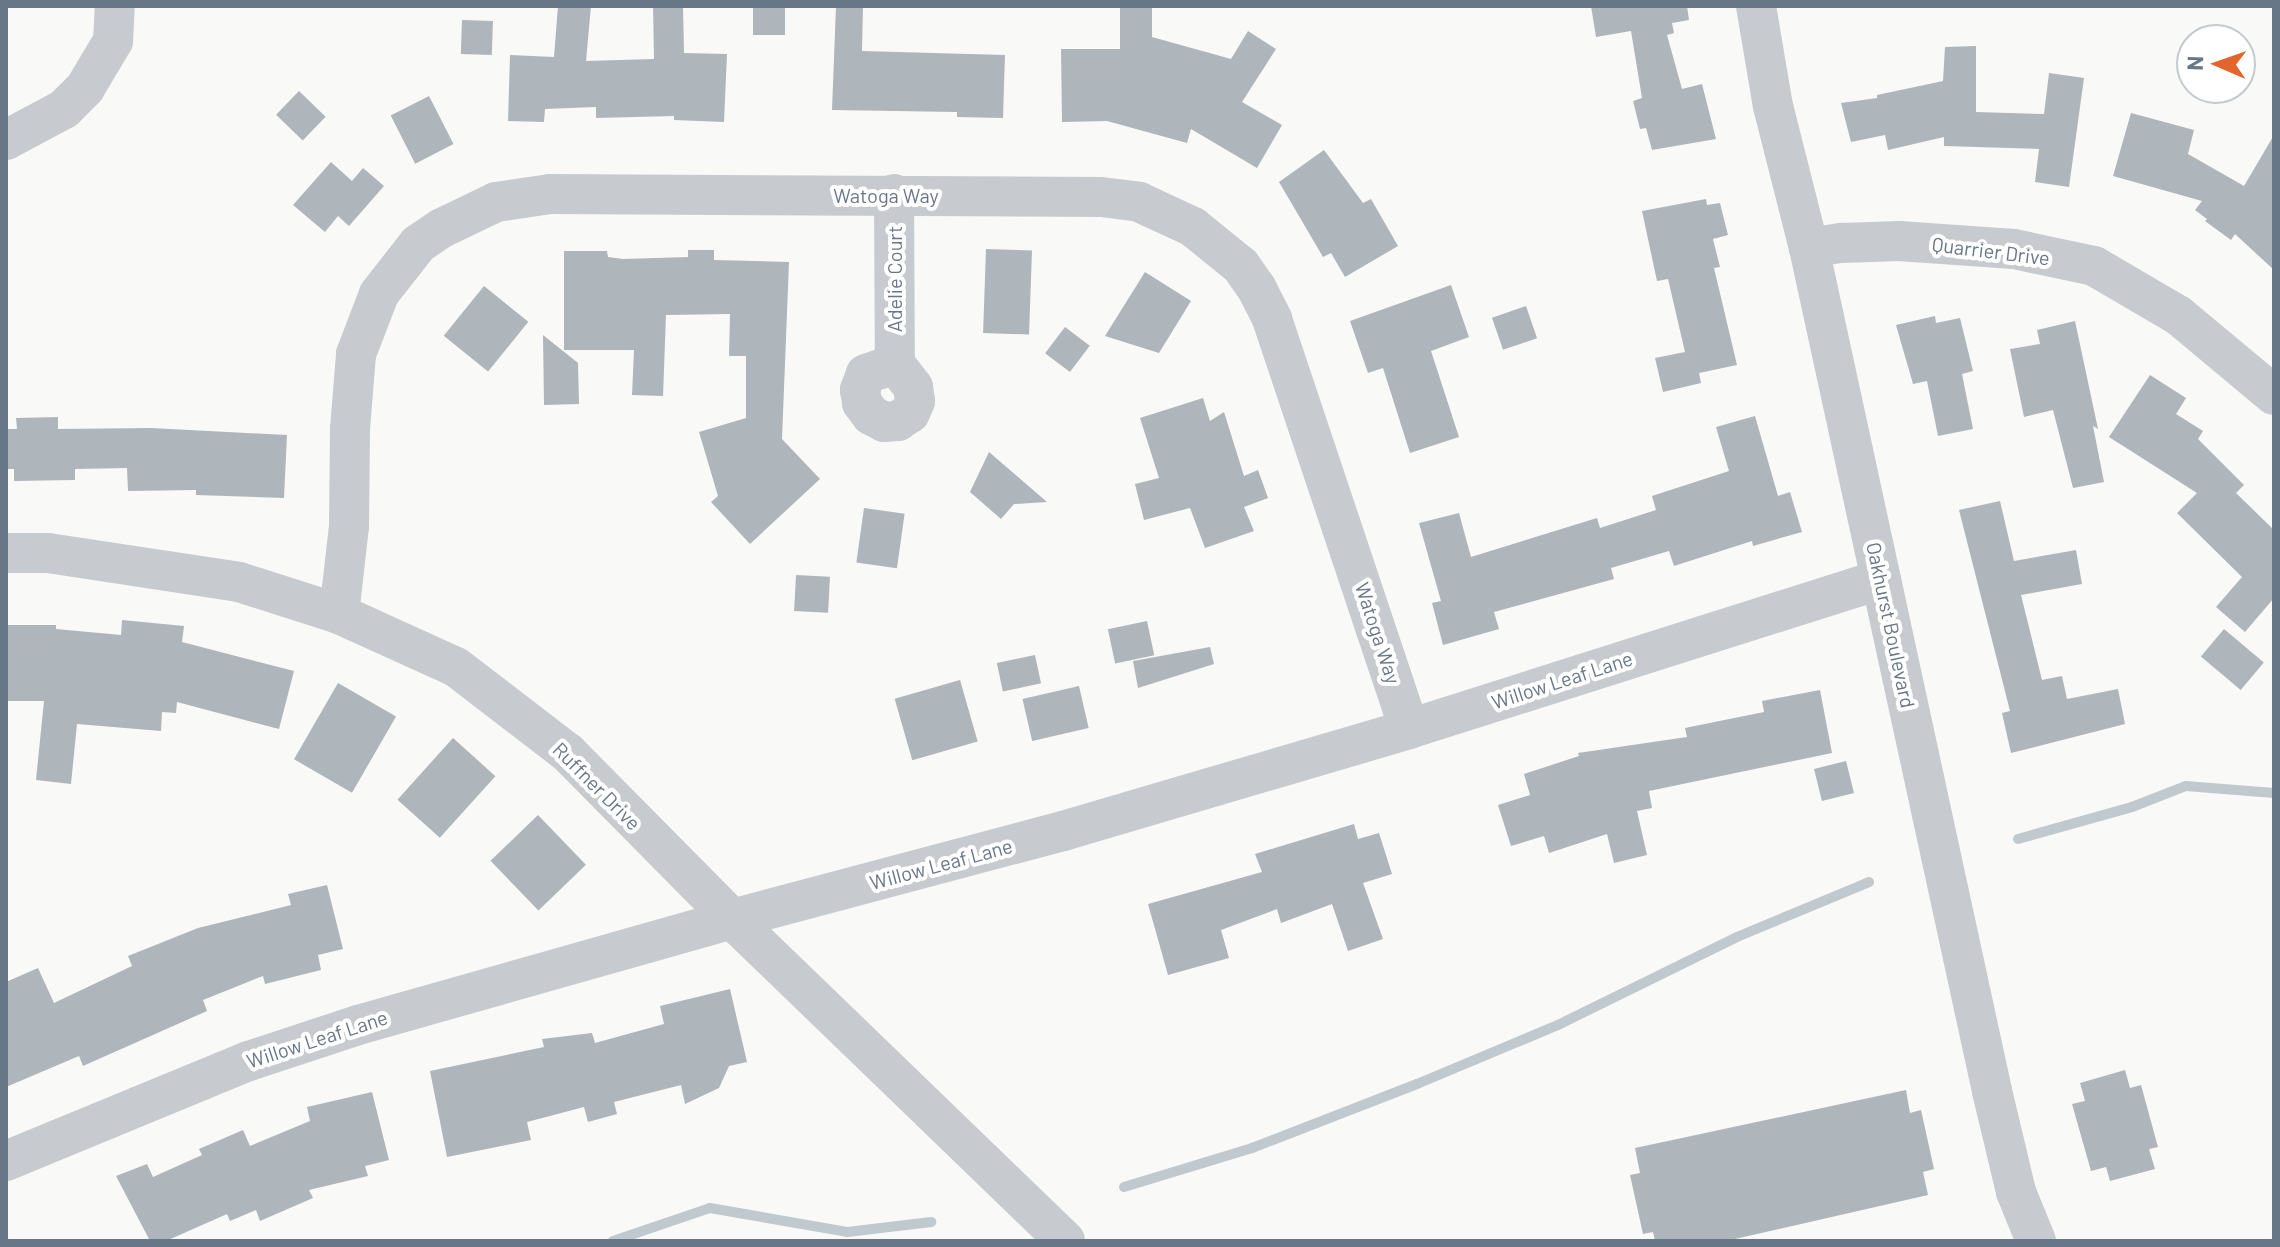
<!DOCTYPE html>
<html>
<head>
<meta charset="utf-8">
<style>
  body { margin:0 }
  #map { position:relative; width:2280px; height:1247px; overflow:hidden; background:#f9f9f7; font-family:Barlow,sans-serif }
  div>[style] { position:absolute }
  [style*='--x'] { left:calc(var(--x)*1px); top:calc(var(--y)*1px); width:calc(var(--w)*1px); rotate:calc(var(--a)*1deg) }
  .stream>* { height:10px; margin:-5px; padding:0 5px; transform-origin:5px; border-radius:5px; background:#c0c9ce }
  .building>* { inset:0; background:#aeb5bb; transform-origin:0 0 }
  .street>* { height:40px; margin:-20px; padding:0 20px; transform-origin:20px; border-radius:20px; background:#c7cace }
  span { translate:-50% -50%; white-space:nowrap; text-align:center; line-height:1.15; -webkit-text-stroke:8px #fff; paint-order:stroke }
  .street-label { font-size:20px; color:#687787 }
  .frame { position:absolute; inset:0; border:8px solid #687787; pointer-events:none }
  .north { position:absolute; left:2176px; top:24px; width:80px; height:80px; box-sizing:border-box; background:#fff; border:2px solid #c3c9cf; border-radius:50%; rotate:272deg; font-size:22px; font-weight:700; line-height:32px; text-align:center; color:#687787 }
  .north::after { content:''; display:block; margin:auto; width:28px; height:36px; background:#e3642c; clip-path:polygon(50% 0,100% 100%,50% 72%,0 100%) }
</style>
</head>
<body>
<div id="map">
  <div class="stream">
    <div style="--x:2018;--y:839;--w:118;--a:-15.7"></div>
    <div style="--x:2132;--y:807;--w:58;--a:-21.3"></div>
    <div style="--x:2186;--y:786;--w:88;--a:4.5"></div>
    <div style="--x:1124;--y:1187;--w:134;--a:-16.9"></div>
    <div style="--x:1252;--y:1148;--w:177;--a:-21.2"></div>
    <div style="--x:1417;--y:1084;--w:153;--a:-22.7"></div>
    <div style="--x:1558;--y:1025;--w:199;--a:-26.2"></div>
    <div style="--x:1737;--y:937;--w:143;--a:-22.6"></div>
    <div style="--x:613;--y:1241;--w:102;--a:-18.8"></div>
    <div style="--x:710;--y:1208;--w:139;--a:9.9"></div>
    <div style="--x:847;--y:1232;--w:85;--a:-6.8"></div>
  </div>
  <div class="building">
    <div style="clip-path:polygon(558px 6px,591px 6px,586px 61px,654px 59px,653px 6px,683px 6px,684px 53px,727px 54px,724px 122px,674px 120px,674px 116px,596px 118px,596px 107px,545px 109px,544px 122px,508px 121px,510px 55px,554px 57px)"></div>
    <div style="left:753px;top:6px;width:32px;height:29px"></div>
    <div style="clip-path:polygon(836px 6px,863px 6px,862px 51px,1005px 55px,1003px 118px,957px 117px,957px 112px,832px 110px)"></div>
    <div style="clip-path:polygon(1120px 6px,1152px 6px,1152px 37px,1231px 59px,1248px 31px,1276px 49px,1242px 102px,1282px 125px,1257px 168px,1191px 129px,1187px 143px,1107px 121px,1062px 122px,1061px 49px,1120px 49px)"></div>
    <div style="clip-path:polygon(1591px 6px,1687px 6px,1689px 20px,1672px 23px,1674px 33px,1667px 35px,1682px 89px,1702px 84px,1716px 139px,1652px 150px,1646px 128px,1640px 129px,1633px 101px,1642px 98px,1631px 31px,1596px 37px)"></div>
    <div style="left:462px;top:20px;width:31px;height:34px;rotate:2deg"></div>
    <div style="clip-path:polygon(1976px 46px,1976px 112px,2044px 114px,2049px 73px,2084px 78px,2069px 187px,2035px 182px,2039px 149px,1944px 146px,1944px 137px,1888px 150px,1885px 135px,1851px 142px,1841px 103px,1877px 98px,1877px 95px,1943px 81px,1945px 47px)"></div>
    <div style="left:299px;top:91px;width:37px;height:33px;rotate:44deg"></div>
    <div style="left:429px;top:96px;width:54px;height:43px;rotate:63deg"></div>
    <div style="clip-path:polygon(2131px 113px,2194px 130px,2188px 154px,2244px 186px,2274px 135px,2274px 270px,2235px 234px,2231px 240px,2205px 221px,2207px 219px,2195px 210px,2202px 201px,2113px 176px)"></div>
    <div style="clip-path:polygon(1324px 150px,1363px 203px,1371px 199px,1398px 246px,1345px 277px,1331px 253px,1323px 257px,1279px 182px)"></div>
    <div style="clip-path:polygon(331px 162px,352px 181px,363px 168px,384px 186px,349px 226px,338px 216px,325px 232px,293px 205px)"></div>
    <div style="clip-path:polygon(1706px 199px,1707px 205px,1720px 203px,1728px 235px,1713px 239px,1720px 267px,1714px 268px,1737px 365px,1699px 373px,1701px 383px,1663px 392px,1655px 358px,1685px 352px,1668px 279px,1657px 281px,1642px 211px)"></div>
    <div style="left:986px;top:249px;width:46px;height:84px;rotate:2deg"></div>
    <div style="clip-path:polygon(688px 250px,714px 250px,714px 260px,789px 262px,782px 439px,820px 479px,750px 544px,711px 502px,718px 496px,699px 432px,746px 418px,746px 356px,729px 356px,730px 314px,666px 315px,663px 396px,632px 395px,634px 350px,564px 350px,564px 251px,607px 251px,608px 257px,623px 259px,688px 257px)"></div>
    <div style="clip-path:polygon(1145px 272px,1191px 301px,1159px 353px,1105px 336px)"></div>
    <div style="clip-path:polygon(1451px 285px,1469px 337px,1431px 351px,1459px 437px,1410px 453px,1383px 368px,1368px 373px,1350px 321px)"></div>
    <div style="left:484px;top:286px;width:57px;height:64px;rotate:39deg"></div>
    <div style="left:1526px;top:306px;width:34px;height:36px;rotate:71deg"></div>
    <div style="clip-path:polygon(1935px 316px,1936px 323px,1960px 318px,1973px 371px,1962px 374px,1973px 429px,1938px 436px,1927px 381px,1913px 384px,1896px 325px)"></div>
    <div style="clip-path:polygon(2075px 321px,2098px 429px,2093px 426px,2104px 482px,2073px 488px,2053px 410px,2024px 417px,2010px 349px,2040px 344px,2037px 330px)"></div>
    <div style="left:1065px;top:327px;width:31px;height:33px;rotate:37deg"></div>
    <div style="clip-path:polygon(543px 335px,578px 363px,579px 404px,544px 405px)"></div>
    <div style="clip-path:polygon(2150px 375px,2186px 398px,2176px 414px,2203px 431px,2198px 439px,2244px 485px,2236px 493px,2274px 530px,2274px 598px,2245px 632px,2216px 607px,2242px 577px,2177px 513px,2197px 493px,2109px 437px)"></div>
    <div style="clip-path:polygon(1203px 398px,1210px 421px,1224px 412px,1244px 476px,1258px 470px,1268px 498px,1244px 507px,1254px 531px,1205px 548px,1190px 508px,1144px 520px,1135px 484px,1159px 478px,1140px 418px)"></div>
    <div style="clip-path:polygon(1755px 416px,1778px 496px,1790px 492px,1802px 532px,1753px 546px,1752px 541px,1674px 566px,1669px 551px,1611px 568px,1614px 579px,1494px 612px,1499px 629px,1443px 645px,1432px 603px,1441px 601px,1419px 523px,1459px 513px,1471px 557px,1597px 518px,1600px 528px,1656px 510px,1652px 496px,1729px 471px,1716px 427px)"></div>
    <div style="clip-path:polygon(58px 417px,58px 429px,151px 428px,287px 435px,284px 498px,196px 495px,196px 490px,128px 491px,127px 468px,75px 469px,75px 480px,14px 481px,14px 469px,6px 469px,6px 429px,17px 429px,16px 418px)"></div>
    <div style="clip-path:polygon(989px 452px,1047px 502px,1014px 504px,1001px 519px,970px 492px)"></div>
    <div style="clip-path:polygon(2000px 501px,2014px 561px,2076px 550px,2082px 584px,2021px 595px,2042px 680px,2062px 676px,2067px 699px,2118px 689px,2125px 724px,2011px 753px,2002px 713px,2010px 711px,1959px 510px)"></div>
    <div style="left:864px;top:508px;width:41px;height:55px;rotate:8deg"></div>
    <div style="left:796px;top:575px;width:34px;height:36px;rotate:3deg"></div>
    <div style="clip-path:polygon(122px 620px,184px 626px,182px 642px,294px 671px,279px 729px,177px 702px,176px 713px,162px 712px,161px 731px,77px 724px,71px 784px,36px 780px,44px 701px,6px 701px,6px 625px,56px 625px,56px 629px,121px 635px)"></div>
    <div style="left:1147px;top:621px;width:35px;height:40px;rotate:78deg"></div>
    <div style="left:2224px;top:629px;width:52px;height:36px;rotate:40deg"></div>
    <div style="clip-path:polygon(1210px 647px,1214px 664px,1138px 688px,1133px 661px)"></div>
    <div style="left:1035px;top:655px;width:29px;height:39px;rotate:78deg"></div>
    <div style="left:960px;top:680px;width:64px;height:68px;rotate:74deg"></div>
    <div style="left:338px;top:683px;width:67px;height:88px;rotate:30deg"></div>
    <div style="left:1079px;top:686px;width:43px;height:58px;rotate:77deg"></div>
    <div style="clip-path:polygon(1820px 690px,1832px 753px,1649px 791px,1652px 808px,1637px 811px,1647px 855px,1614px 863px,1607px 834px,1549px 853px,1544px 836px,1511px 846px,1498px 805px,1530px 795px,1524px 774px,1579px 756px,1578px 753px,1687px 737px,1685px 728px,1764px 712px,1762px 701px)"></div>
    <div style="left:453px;top:738px;width:57px;height:83px;rotate:42deg"></div>
    <div style="left:1846px;top:761px;width:33px;height:33px;rotate:76deg"></div>
    <div style="left:538px;top:815px;width:69px;height:66px;rotate:46deg"></div>
    <div style="clip-path:polygon(1354px 824px,1358px 839px,1379px 833px,1392px 874px,1363px 883px,1383px 939px,1348px 951px,1332px 904px,1281px 923px,1277px 909px,1221px 930px,1229px 958px,1168px 975px,1148px 904px,1262px 872px,1255px 854px)"></div>
    <div style="clip-path:polygon(327px 885px,343px 949px,318px 955px,321px 970px,265px 984px,263px 976px,203px 1000px,207px 1011px,83px 1066px,79px 1056px,6px 1087px,6px 982px,38px 968px,54px 1003px,132px 966px,128px 956px,198px 928px,291px 905px,288px 894px)"></div>
    <div style="clip-path:polygon(730px 989px,747px 1062px,729px 1066px,719px 1088px,685px 1104px,681px 1085px,614px 1102px,617px 1114px,588px 1122px,584px 1107px,527px 1122px,531px 1140px,447px 1157px,430px 1071px,544px 1047px,542px 1039px,592px 1033px,595px 1043px,664px 1024px,660px 1006px)"></div>
    <div style="clip-path:polygon(2125px 1070px,2130px 1088px,2141px 1085px,2158px 1147px,2149px 1149px,2155px 1169px,2110px 1181px,2106px 1167px,2091px 1171px,2072px 1104px,2085px 1101px,2080px 1083px)"></div>
    <div style="clip-path:polygon(1906px 1090px,1910px 1113px,1921px 1110px,1934px 1169px,1923px 1172px,1928px 1195px,1726px 1241px,1655px 1241px,1653px 1232px,1643px 1234px,1630px 1175px,1640px 1173px,1635px 1148px)"></div>
    <div style="clip-path:polygon(372px 1092px,389px 1160px,365px 1166px,368px 1176px,309px 1190px,313px 1198px,260px 1221px,256px 1210px,230px 1221px,227px 1214px,166px 1241px,150px 1241px,116px 1176px,147px 1164px,153px 1177px,202px 1155px,199px 1149px,243px 1130px,250px 1146px,310px 1121px,307px 1107px)"></div>
  </div>
  <div class="street">
    <div style="--x:1756;--y:6;--w:101;--a:80.4"></div>
    <div style="--x:1773;--y:106;--w:146;--a:75.8"></div>
    <div style="--x:1809;--y:248;--w:863;--a:77.75"></div>
    <div style="--x:1992;--y:1091;--w:104;--a:76.6"></div>
    <div style="--x:2016;--y:1192;--w:53;--a:67.8"></div>
    <div style="--x:6;--y:140;--w:66;--a:-28.1"></div>
    <div style="--x:64;--y:109;--w:30;--a:-45"></div>
    <div style="--x:85;--y:88;--w:55;--a:-59.2"></div>
    <div style="--x:113;--y:41;--w:35;--a:-87"></div>
    <div style="--x:894;--y:194;--w:170;--a:89.7"></div>
    <div style="--x:895;--y:364;--w:31;--a:161"></div>
    <div style="--x:866;--y:374;--w:17;--a:111"></div>
    <div style="--x:860;--y:390;--w:13;--a:81"></div>
    <div style="--x:862;--y:403;--w:15;--a:53"></div>
    <div style="--x:871;--y:415;--w:15;--a:28"></div>
    <div style="--x:884;--y:422;--w:14;--a:-4"></div>
    <div style="--x:898;--y:421;--w:14;--a:-34"></div>
    <div style="--x:910;--y:413;--w:13;--a:-67"></div>
    <div style="--x:915;--y:401;--w:14;--a:-98"></div>
    <div style="--x:913;--y:387;--w:29;--a:-128"></div>
    <div style="--x:1809;--y:248;--w:33;--a:-9"></div>
    <div style="--x:1842;--y:243;--w:57;--a:-2"></div>
    <div style="--x:1899;--y:241;--w:115;--a:4"></div>
    <div style="--x:2014;--y:249;--w:82;--a:12"></div>
    <div style="--x:2094;--y:266;--w:97;--a:30.3"></div>
    <div style="--x:2178;--y:315;--w:125;--a:39.8"></div>
    <div style="--x:6;--y:553;--w:42;--a:0"></div>
    <div style="--x:48;--y:553;--w:193;--a:8.6"></div>
    <div style="--x:239;--y:582;--w:105;--a:17.7"></div>
    <div style="--x:339;--y:614;--w:128;--a:24.4"></div>
    <div style="--x:456;--y:667;--w:141;--a:37.5"></div>
    <div style="--x:568;--y:753;--w:233;--a:45.3"></div>
    <div style="--x:732;--y:919;--w:463;--a:44"></div>
    <div style="--x:339;--y:614;--w:89;--a:-83.5"></div>
    <div style="--x:349;--y:526;--w:97;--a:-89.4"></div>
    <div style="--x:350;--y:429;--w:75;--a:-85.4"></div>
    <div style="--x:356;--y:354;--w:64;--a:-69"></div>
    <div style="--x:379;--y:294;--w:63;--a:-52"></div>
    <div style="--x:418;--y:244;--w:29;--a:-34"></div>
    <div style="--x:442;--y:228;--w:60;--a:-25.7"></div>
    <div style="--x:496;--y:202;--w:55;--a:-8.4"></div>
    <div style="--x:550;--y:194;--w:551;--a:0.31"></div>
    <div style="--x:1101;--y:197;--w:38;--a:7"></div>
    <div style="--x:1139;--y:202;--w:60;--a:24.8"></div>
    <div style="--x:1193;--y:227;--w:62;--a:39.1"></div>
    <div style="--x:1241;--y:266;--w:28;--a:55"></div>
    <div style="--x:1257;--y:289;--w:34;--a:63"></div>
    <div style="--x:1272;--y:319;--w:432;--a:71.5"></div>
    <div style="--x:6;--y:1161;--w:263;--a:-22.4"></div>
    <div style="--x:249;--y:1061;--w:115;--a:-18.3"></div>
    <div style="--x:358;--y:1025;--w:389;--a:-15.8"></div>
    <div style="--x:732;--y:919;--w:342;--a:-14.9"></div>
    <div style="--x:1063;--y:831;--w:361;--a:-16.4"></div>
    <div style="--x:1409;--y:729;--w:495;--a:-17.6"></div>
  </div>
  <div class="street-label">
    <span style="left:886px;top:195px">Watoga Way</span>
    <span style="left:1991px;top:251px;rotate:7deg">Quarrier Drive</span>
    <span style="left:894px;top:279px;rotate:-90deg">Adelie Court</span>
    <span style="left:1891px;top:625px;rotate:78deg">Oakhurst Boulevard</span>
    <span style="left:1378px;top:633px;rotate:72deg">Watoga Way</span>
    <span style="left:1562px;top:680px;rotate:-18deg">Willow Leaf Lane</span>
    <span style="left:597px;top:786px;rotate:45deg">Ruffner Drive</span>
    <span style="left:941px;top:864px;rotate:-15deg">Willow Leaf Lane</span>
    <span style="left:317px;top:1039px;rotate:-18deg">Willow Leaf Lane</span>
  </div>
  <div class="frame"></div>
  <div class="north">N</div>
</div>
</body>
</html>
